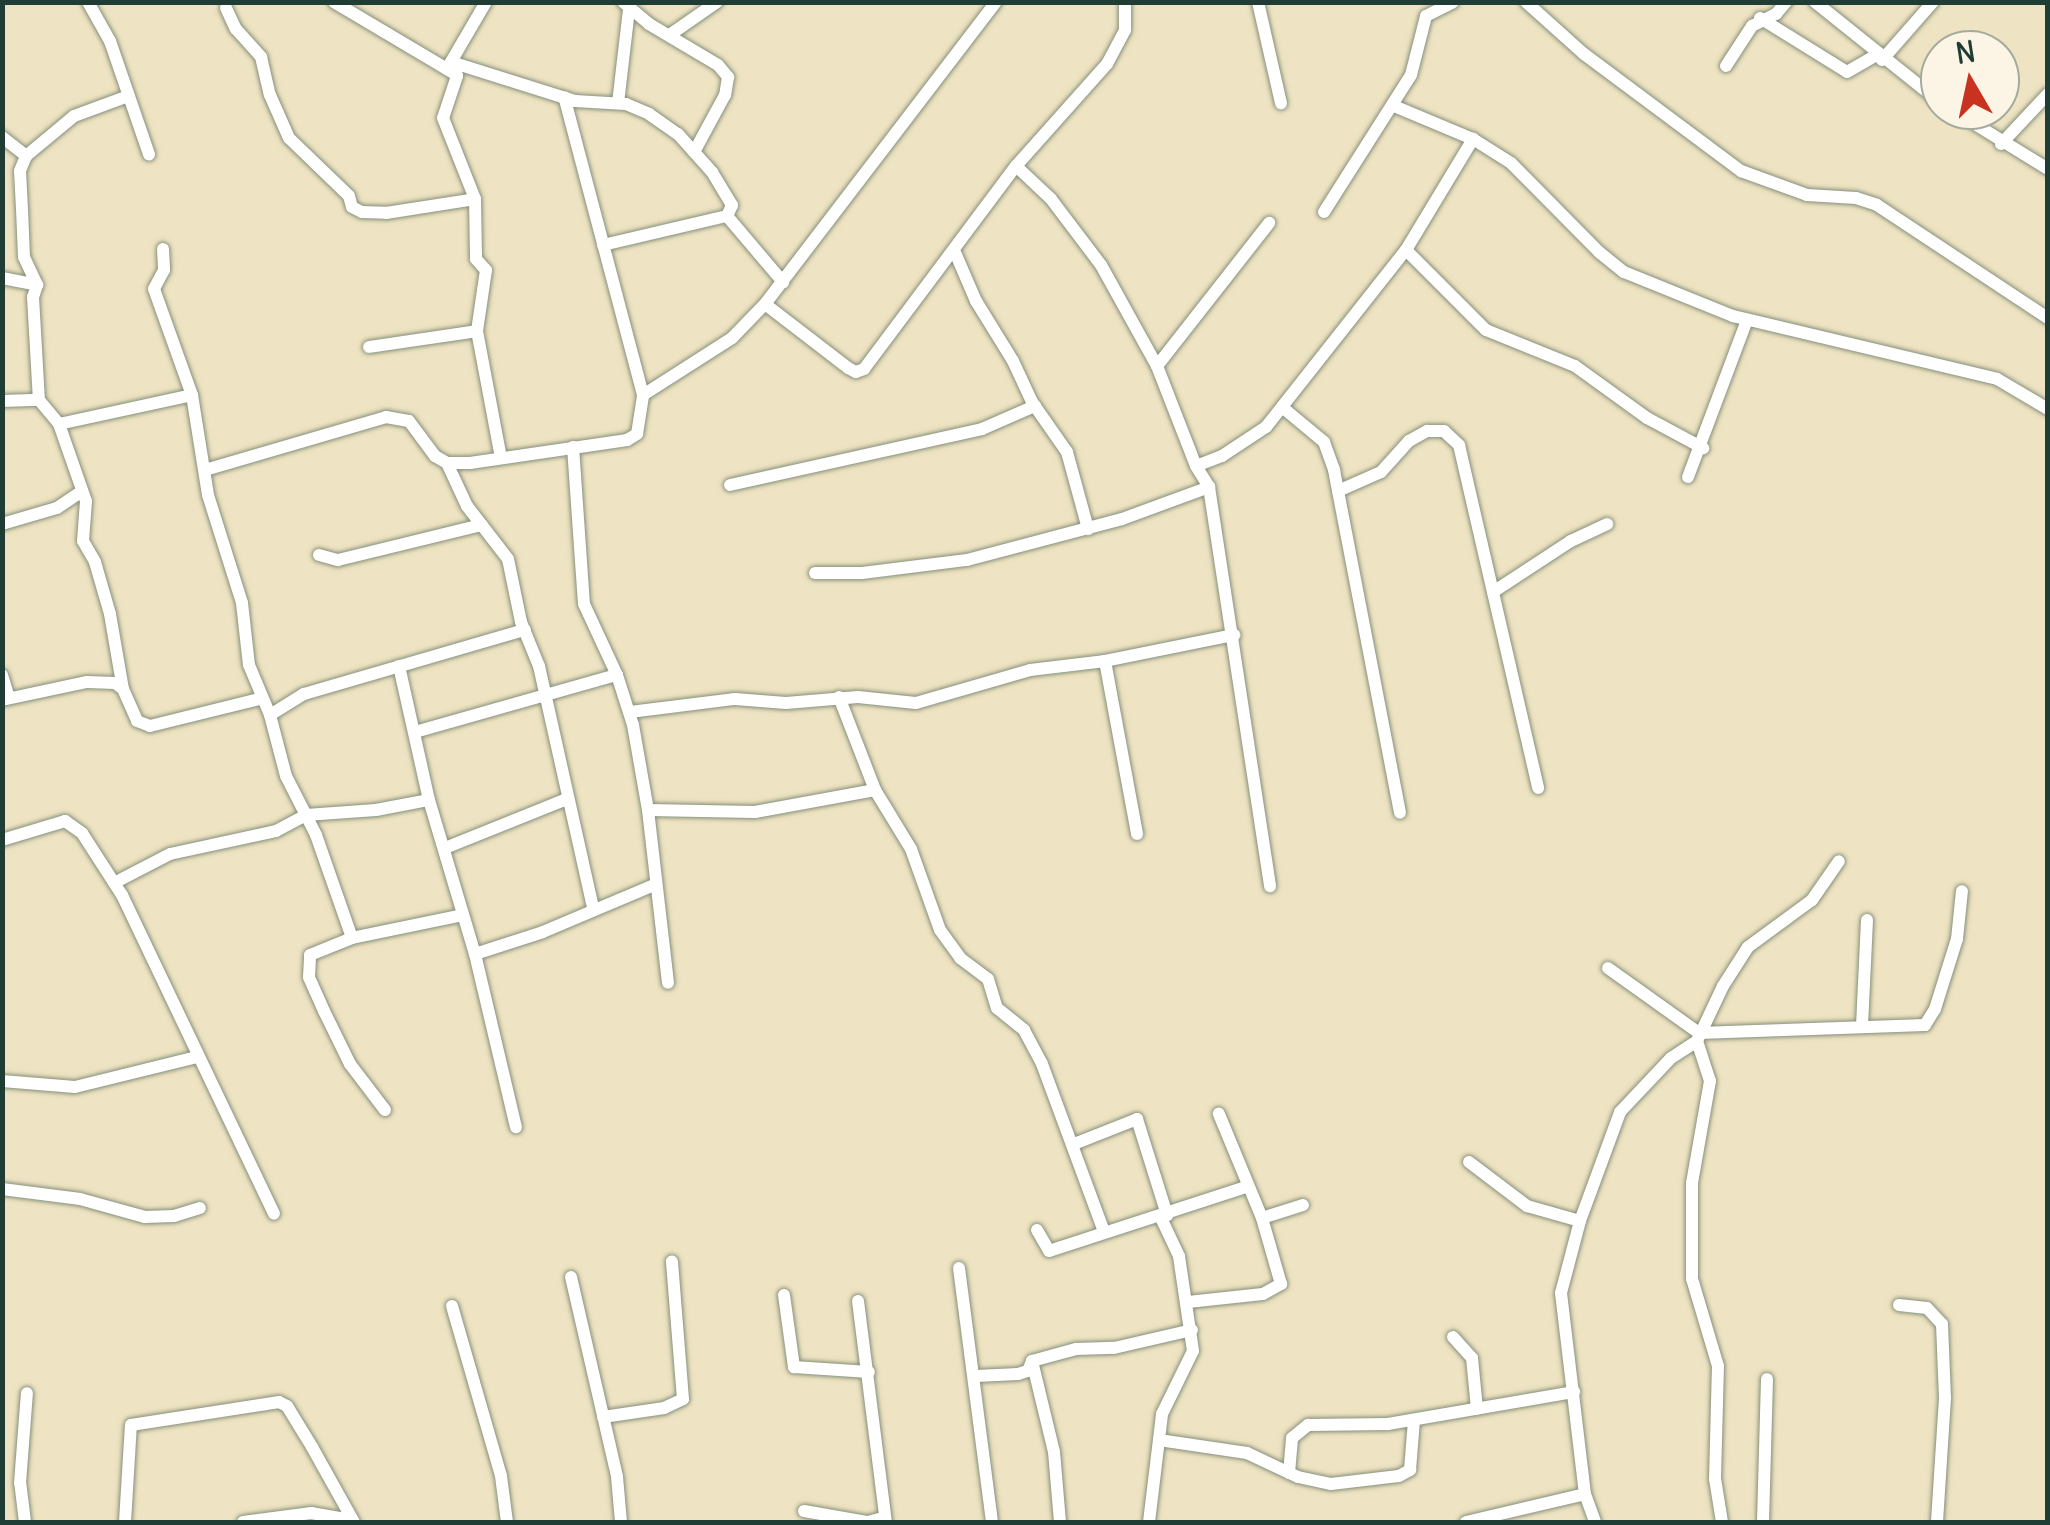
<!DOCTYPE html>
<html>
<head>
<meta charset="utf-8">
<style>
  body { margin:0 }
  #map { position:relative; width:2050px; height:1525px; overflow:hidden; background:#eee3c2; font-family:Delius,sans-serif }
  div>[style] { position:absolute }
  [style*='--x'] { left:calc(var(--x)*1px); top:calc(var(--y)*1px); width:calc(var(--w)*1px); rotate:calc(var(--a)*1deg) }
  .roads { filter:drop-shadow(0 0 2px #86907b) drop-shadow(0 0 2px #86907b) }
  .minor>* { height:12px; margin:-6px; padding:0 6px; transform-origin:6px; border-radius:6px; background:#fff }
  span { translate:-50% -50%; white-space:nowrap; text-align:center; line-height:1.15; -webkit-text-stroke:9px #fcf5e5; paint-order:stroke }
  .frame { position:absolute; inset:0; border:5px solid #1f3d34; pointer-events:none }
  .north { position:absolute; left:1920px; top:30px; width:100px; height:100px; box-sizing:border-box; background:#fcf5e5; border:2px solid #a4ab9e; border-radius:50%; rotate:351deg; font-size:28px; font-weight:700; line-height:40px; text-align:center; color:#1f3d34 }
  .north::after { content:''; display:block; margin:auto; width:35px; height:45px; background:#c8321e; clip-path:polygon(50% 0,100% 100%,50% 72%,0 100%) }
</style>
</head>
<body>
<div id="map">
  <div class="roads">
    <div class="minor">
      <div style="--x:88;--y:2;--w:45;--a:60.6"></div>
      <div style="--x:110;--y:41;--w:120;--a:71"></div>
      <div style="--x:334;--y:2;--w:143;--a:30.7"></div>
      <div style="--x:486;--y:2;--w:69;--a:120.3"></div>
      <div style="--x:451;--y:62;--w:15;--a:67"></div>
      <div style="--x:457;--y:76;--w:44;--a:108.4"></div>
      <div style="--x:443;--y:118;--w:87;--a:68.4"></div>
      <div style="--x:475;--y:199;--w:60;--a:89"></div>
      <div style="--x:476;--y:259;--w:15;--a:48"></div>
      <div style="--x:486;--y:270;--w:62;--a:98.4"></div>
      <div style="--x:477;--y:331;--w:129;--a:79.3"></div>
      <div style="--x:623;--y:2;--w:34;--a:40"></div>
      <div style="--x:649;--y:24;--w:80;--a:30.7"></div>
      <div style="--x:718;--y:65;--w:16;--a:50"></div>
      <div style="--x:728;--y:77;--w:18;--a:99"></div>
      <div style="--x:725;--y:95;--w:65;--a:118.5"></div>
      <div style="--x:1258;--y:2;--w:104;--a:77.2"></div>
      <div style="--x:1526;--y:2;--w:78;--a:41.9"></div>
      <div style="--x:1584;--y:54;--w:196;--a:36.7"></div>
      <div style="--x:1741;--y:171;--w:70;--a:20"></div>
      <div style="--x:1807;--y:195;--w:49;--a:3.5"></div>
      <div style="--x:1856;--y:198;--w:22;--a:18"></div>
      <div style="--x:1877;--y:205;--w:205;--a:33.5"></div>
      <div style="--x:1815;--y:2;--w:160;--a:38.7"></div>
      <div style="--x:226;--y:8;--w:23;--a:65"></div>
      <div style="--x:236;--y:29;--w:38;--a:48"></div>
      <div style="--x:261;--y:57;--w:39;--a:77"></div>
      <div style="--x:270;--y:95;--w:47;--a:66.2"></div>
      <div style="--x:289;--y:138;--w:83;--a:44"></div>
      <div style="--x:349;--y:196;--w:11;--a:75"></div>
      <div style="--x:352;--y:207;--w:11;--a:27"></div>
      <div style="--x:362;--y:212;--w:24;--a:2"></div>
      <div style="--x:386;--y:213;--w:90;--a:-8.9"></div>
      <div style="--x:1760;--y:18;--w:102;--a:31.8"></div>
      <div style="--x:1847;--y:72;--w:34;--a:-30"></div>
      <div style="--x:671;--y:34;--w:56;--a:-34.8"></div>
      <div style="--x:1882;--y:60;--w:77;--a:-48.7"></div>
      <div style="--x:451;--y:62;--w:130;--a:17.5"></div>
      <div style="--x:575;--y:101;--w:51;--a:3.4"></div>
      <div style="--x:626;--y:104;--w:25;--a:23"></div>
      <div style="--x:649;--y:114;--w:35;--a:35"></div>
      <div style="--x:678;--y:134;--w:51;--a:48.2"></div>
      <div style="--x:712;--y:172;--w:39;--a:59"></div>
      <div style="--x:732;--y:205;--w:12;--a:114"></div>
      <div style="--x:1726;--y:66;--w:48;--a:-57"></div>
      <div style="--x:1752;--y:26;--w:27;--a:-27"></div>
      <div style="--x:1776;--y:14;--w:16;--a:-50"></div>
      <div style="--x:618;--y:103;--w:95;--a:-83.3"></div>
      <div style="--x:1394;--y:106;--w:86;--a:22.7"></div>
      <div style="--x:1473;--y:139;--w:45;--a:32.3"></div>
      <div style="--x:1511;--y:163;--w:125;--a:45.3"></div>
      <div style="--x:1599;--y:252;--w:32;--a:39"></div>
      <div style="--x:1624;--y:272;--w:118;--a:22"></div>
      <div style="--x:1733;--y:316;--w:271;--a:13.4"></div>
      <div style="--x:1997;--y:379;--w:59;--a:30.5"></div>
      <div style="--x:1952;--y:110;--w:113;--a:31.6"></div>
      <div style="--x:2;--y:137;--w:31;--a:38"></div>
      <div style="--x:26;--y:156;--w:16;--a:112"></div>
      <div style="--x:20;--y:171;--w:38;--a:87"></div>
      <div style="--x:22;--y:209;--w:48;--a:87.6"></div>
      <div style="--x:24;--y:257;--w:31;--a:65"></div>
      <div style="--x:37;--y:285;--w:13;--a:108"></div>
      <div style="--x:33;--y:297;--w:103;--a:86.7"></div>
      <div style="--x:39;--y:400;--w:31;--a:50"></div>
      <div style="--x:59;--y:424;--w:82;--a:70.7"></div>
      <div style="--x:86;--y:501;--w:40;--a:94.3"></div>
      <div style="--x:83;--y:541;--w:24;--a:60"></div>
      <div style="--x:95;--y:562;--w:54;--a:73.9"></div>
      <div style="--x:110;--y:614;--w:76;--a:80.2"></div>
      <div style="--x:2001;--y:144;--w:69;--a:-46.8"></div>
      <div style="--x:26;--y:156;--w:62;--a:-39.8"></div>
      <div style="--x:74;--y:116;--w:58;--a:-20.3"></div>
      <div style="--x:1016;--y:166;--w:48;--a:43.3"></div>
      <div style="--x:1051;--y:199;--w:83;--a:52.9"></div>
      <div style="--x:1101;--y:265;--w:115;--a:61"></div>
      <div style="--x:1157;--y:366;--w:107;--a:68.7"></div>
      <div style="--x:1196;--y:466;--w:25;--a:58"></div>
      <div style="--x:1209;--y:487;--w:404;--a:81.3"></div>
      <div style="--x:1324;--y:212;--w:162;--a:-57.6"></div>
      <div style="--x:1411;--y:75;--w:61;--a:-75.7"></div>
      <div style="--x:1426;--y:16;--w:30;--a:-27"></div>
      <div style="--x:727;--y:216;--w:87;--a:49.7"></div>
      <div style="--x:603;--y:245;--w:127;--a:-13.2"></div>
      <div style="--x:163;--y:249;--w:21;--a:87"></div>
      <div style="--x:164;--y:270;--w:21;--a:118"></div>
      <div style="--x:154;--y:289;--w:113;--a:70.3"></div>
      <div style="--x:954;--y:250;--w:56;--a:66.7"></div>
      <div style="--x:976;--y:301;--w:70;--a:58.3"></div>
      <div style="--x:1013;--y:361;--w:45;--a:65.1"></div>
      <div style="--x:1032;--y:402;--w:61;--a:55"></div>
      <div style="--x:1067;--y:452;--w:80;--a:74.7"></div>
      <div style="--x:1406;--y:250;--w:113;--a:45"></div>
      <div style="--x:1486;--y:330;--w:96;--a:22"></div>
      <div style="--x:1575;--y:366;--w:89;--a:35.8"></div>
      <div style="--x:1647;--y:418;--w:64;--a:28.2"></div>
      <div style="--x:2;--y:278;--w:36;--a:11"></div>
      <div style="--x:765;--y:304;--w:105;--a:37.6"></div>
      <div style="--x:848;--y:368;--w:9;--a:27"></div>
      <div style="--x:856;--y:372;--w:9;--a:-21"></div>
      <div style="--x:864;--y:369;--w:254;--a:-53.2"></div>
      <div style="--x:1016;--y:166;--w:137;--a:-48.3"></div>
      <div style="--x:1107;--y:64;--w:38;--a:-62"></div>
      <div style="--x:1125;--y:30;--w:28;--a:-90"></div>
      <div style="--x:369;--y:347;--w:109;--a:-8.4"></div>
      <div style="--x:1157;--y:366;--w:182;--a:-51.9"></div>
      <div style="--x:643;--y:395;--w:106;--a:-32.6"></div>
      <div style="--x:732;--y:338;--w:47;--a:-45.9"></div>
      <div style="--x:765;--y:304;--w:380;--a:-52.6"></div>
      <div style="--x:2;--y:401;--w:37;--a:-2"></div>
      <div style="--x:1282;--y:407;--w:55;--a:39.8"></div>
      <div style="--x:1324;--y:442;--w:30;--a:70"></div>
      <div style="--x:1334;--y:470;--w:349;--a:79.1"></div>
      <div style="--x:59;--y:424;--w:136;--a:-12.3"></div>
      <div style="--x:192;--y:395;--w:101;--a:80.9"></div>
      <div style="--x:208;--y:495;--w:113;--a:72.5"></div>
      <div style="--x:242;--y:603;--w:62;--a:83.6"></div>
      <div style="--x:249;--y:665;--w:54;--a:67.2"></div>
      <div style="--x:270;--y:715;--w:63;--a:75.3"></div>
      <div style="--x:286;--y:776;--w:66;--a:63"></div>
      <div style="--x:316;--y:835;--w:109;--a:70.7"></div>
      <div style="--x:573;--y:447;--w:157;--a:86"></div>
      <div style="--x:584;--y:604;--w:78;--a:65.1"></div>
      <div style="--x:617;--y:675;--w:52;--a:72.3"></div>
      <div style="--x:633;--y:725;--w:86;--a:80"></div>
      <div style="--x:648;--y:810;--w:174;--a:83.4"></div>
      <div style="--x:447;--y:463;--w:47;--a:65.1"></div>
      <div style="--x:467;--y:506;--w:67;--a:52.3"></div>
      <div style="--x:508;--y:559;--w:64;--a:78.3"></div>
      <div style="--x:521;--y:622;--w:48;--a:67.8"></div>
      <div style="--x:539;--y:666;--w:248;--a:77.4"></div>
      <div style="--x:1196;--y:466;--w:28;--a:-21"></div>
      <div style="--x:1222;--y:456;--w:53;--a:-33.4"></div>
      <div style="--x:1266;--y:427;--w:226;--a:-51.7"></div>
      <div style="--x:1406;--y:250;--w:130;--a:-58.9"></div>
      <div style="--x:205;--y:470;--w:189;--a:-16.3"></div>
      <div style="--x:386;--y:417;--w:23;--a:10"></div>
      <div style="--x:409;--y:421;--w:44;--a:53.4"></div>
      <div style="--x:435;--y:456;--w:14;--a:30"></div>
      <div style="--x:447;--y:463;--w:23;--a:0"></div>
      <div style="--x:470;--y:463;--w:159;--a:-8.3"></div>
      <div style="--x:627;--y:440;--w:12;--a:-31"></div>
      <div style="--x:637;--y:434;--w:39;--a:-81"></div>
      <div style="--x:643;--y:395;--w:308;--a:-104.8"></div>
      <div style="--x:1688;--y:477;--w:168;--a:-69.4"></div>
      <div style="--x:730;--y:485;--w:258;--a:-12.5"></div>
      <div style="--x:982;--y:429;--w:58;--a:-23.5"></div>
      <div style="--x:1338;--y:491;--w:47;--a:-23.8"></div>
      <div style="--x:1381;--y:472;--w:42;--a:-47.9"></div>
      <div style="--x:1409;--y:441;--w:21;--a:-29"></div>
      <div style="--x:1427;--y:431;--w:17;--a:0"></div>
      <div style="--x:1444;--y:431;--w:21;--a:43"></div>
      <div style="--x:1459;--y:445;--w:352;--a:77"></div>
      <div style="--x:2;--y:524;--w:57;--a:-16.2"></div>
      <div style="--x:57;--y:508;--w:29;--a:-34"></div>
      <div style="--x:319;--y:555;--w:20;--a:15"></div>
      <div style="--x:338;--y:560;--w:148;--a:-13.7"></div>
      <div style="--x:815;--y:573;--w:47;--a:0"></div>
      <div style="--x:862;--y:573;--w:106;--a:-7.1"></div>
      <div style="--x:967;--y:560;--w:160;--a:-14.8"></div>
      <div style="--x:1122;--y:519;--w:93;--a:-20.2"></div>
      <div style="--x:1493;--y:592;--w:93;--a:-33.2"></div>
      <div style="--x:1571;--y:541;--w:40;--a:-25"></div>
      <div style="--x:1105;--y:661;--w:176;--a:79.5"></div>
      <div style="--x:399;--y:666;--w:137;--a:77.4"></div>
      <div style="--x:429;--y:800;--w:161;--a:73.4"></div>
      <div style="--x:475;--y:954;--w:178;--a:76.7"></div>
      <div style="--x:2;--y:675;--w:24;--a:73"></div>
      <div style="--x:839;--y:697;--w:100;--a:68.8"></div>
      <div style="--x:875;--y:790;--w:69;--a:58.6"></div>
      <div style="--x:911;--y:849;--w:86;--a:70.3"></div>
      <div style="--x:940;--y:930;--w:34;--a:54"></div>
      <div style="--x:960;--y:958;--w:35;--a:37"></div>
      <div style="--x:988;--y:979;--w:30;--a:73"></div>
      <div style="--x:997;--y:1008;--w:35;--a:39"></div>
      <div style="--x:1024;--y:1030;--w:38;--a:62"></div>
      <div style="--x:1042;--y:1064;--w:179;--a:69.7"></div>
      <div style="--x:2;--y:700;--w:87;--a:-12"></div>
      <div style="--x:87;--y:682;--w:28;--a:2"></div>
      <div style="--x:115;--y:683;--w:10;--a:37"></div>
      <div style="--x:123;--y:689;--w:35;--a:66"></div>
      <div style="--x:137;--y:721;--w:14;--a:21"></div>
      <div style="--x:150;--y:726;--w:112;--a:-13.9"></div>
      <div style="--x:630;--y:712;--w:106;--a:-7.1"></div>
      <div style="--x:735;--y:699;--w:51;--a:4.5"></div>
      <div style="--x:786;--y:703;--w:72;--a:-4.8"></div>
      <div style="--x:858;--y:697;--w:58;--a:5.9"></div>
      <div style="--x:916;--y:703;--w:119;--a:-16.1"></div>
      <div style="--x:1030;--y:670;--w:76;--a:-6.8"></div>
      <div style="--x:1105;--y:661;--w:132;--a:-11.4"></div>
      <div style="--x:270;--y:715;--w:40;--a:-32"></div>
      <div style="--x:304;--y:694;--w:230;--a:-16.2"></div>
      <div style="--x:415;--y:732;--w:210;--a:-15.8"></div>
      <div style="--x:648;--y:810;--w:107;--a:1.1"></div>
      <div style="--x:755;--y:812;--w:122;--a:-10.4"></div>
      <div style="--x:2;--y:840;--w:66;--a:-16.8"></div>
      <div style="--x:65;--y:821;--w:21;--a:35"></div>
      <div style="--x:82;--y:833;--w:74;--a:57.2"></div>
      <div style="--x:122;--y:895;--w:353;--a:64.5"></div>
      <div style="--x:445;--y:848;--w:131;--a:-21.9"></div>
      <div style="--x:114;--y:883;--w:63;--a:-27.4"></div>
      <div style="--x:170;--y:854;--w:108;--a:-12.2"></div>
      <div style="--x:276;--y:831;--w:34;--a:-28"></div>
      <div style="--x:306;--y:815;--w:70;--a:-4.1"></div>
      <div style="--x:376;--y:810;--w:54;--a:-10.7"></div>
      <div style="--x:475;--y:954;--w:71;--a:-17.9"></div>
      <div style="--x:543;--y:932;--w:121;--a:-22.9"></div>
      <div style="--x:1608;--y:968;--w:112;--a:35.5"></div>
      <div style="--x:1699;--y:1033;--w:226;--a:-2"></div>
      <div style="--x:1925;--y:1025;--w:19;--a:-58"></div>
      <div style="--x:1935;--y:1009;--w:73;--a:-72.6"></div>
      <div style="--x:1957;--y:939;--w:48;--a:-84.1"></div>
      <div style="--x:1862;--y:1026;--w:106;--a:-87.3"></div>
      <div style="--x:2;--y:1081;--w:73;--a:4.7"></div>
      <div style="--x:75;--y:1087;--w:126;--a:-13.8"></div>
      <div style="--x:385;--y:1110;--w:58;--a:-127.3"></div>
      <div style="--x:350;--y:1064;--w:59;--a:-116.1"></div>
      <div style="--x:324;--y:1011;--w:37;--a:-114"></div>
      <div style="--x:309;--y:977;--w:22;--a:-87"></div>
      <div style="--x:310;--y:955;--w:45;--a:-22"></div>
      <div style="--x:352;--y:938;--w:113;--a:-11.7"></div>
      <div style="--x:1074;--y:1144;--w:68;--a:-21.6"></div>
      <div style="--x:1137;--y:1119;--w:101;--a:72.6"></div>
      <div style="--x:1469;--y:1162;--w:73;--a:37.2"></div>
      <div style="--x:1527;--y:1206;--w:55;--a:15.8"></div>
      <div style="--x:1580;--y:1221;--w:74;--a:104.8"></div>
      <div style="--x:1561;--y:1293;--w:202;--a:83.2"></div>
      <div style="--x:1585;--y:1494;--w:30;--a:70"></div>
      <div style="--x:2;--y:1189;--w:79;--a:7.3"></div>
      <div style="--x:80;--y:1199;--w:67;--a:15.5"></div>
      <div style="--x:145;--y:1217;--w:29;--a:-2"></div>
      <div style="--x:174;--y:1216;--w:27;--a:-17"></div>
      <div style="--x:1262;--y:1218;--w:43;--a:-17.6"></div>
      <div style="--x:1580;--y:1221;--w:116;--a:-69.8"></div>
      <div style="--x:1620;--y:1112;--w:74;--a:-46.6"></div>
      <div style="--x:1671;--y:1058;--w:31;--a:-33"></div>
      <div style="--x:1037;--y:1230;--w:24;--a:60"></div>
      <div style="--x:1049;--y:1251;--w:207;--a:-18"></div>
      <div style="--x:959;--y:1268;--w:256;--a:82.6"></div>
      <div style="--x:571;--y:1277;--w:205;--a:77"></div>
      <div style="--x:617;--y:1477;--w:45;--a:84.9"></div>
      <div style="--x:784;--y:1295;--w:73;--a:82.1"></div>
      <div style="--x:794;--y:1367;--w:75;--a:3.8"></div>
      <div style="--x:858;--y:1301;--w:223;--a:82.8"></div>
      <div style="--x:1188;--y:1302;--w:75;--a:-6.1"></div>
      <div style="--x:1263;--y:1294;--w:21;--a:-29"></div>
      <div style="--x:1281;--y:1284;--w:69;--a:-106.1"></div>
      <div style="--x:1262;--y:1218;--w:113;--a:-112.5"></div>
      <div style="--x:1899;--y:1305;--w:28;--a:6"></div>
      <div style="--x:1927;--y:1308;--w:22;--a:47"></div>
      <div style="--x:1942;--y:1324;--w:74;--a:87.7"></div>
      <div style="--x:1945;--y:1398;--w:124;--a:93.7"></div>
      <div style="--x:452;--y:1306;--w:177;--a:73.9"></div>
      <div style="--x:501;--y:1476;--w:46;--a:82.6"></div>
      <div style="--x:1453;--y:1337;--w:28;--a:48"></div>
      <div style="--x:1472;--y:1358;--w:51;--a:84.4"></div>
      <div style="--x:1032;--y:1361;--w:46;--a:-15.3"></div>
      <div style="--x:1076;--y:1349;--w:38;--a:-2"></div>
      <div style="--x:1114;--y:1348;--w:80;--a:-13"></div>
      <div style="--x:976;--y:1376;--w:42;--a:-2.7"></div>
      <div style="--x:1018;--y:1374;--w:10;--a:-17"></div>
      <div style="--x:1028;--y:1371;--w:11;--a:-68"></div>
      <div style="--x:1032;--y:1361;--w:94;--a:76.4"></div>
      <div style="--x:1054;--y:1452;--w:70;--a:85.1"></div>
      <div style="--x:603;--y:1417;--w:62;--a:-8.4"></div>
      <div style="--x:664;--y:1408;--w:21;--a:-25"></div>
      <div style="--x:683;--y:1399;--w:138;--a:-94.6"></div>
      <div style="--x:1159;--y:1440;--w:89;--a:8.4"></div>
      <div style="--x:1247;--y:1453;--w:56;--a:25.2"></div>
      <div style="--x:1298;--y:1477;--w:34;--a:12"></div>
      <div style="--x:1331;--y:1484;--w:68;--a:-6.7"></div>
      <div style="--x:1399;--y:1476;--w:13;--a:-29"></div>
      <div style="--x:1410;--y:1470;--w:50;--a:-85.4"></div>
      <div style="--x:1289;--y:1473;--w:35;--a:-85"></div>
      <div style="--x:1292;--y:1438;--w:21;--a:-39"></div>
      <div style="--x:1308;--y:1425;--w:80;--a:-0.7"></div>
      <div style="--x:1388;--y:1424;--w:189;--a:-9.8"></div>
      <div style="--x:804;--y:1511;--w:65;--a:9.8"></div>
      <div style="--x:868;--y:1522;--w:16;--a:-15"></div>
      <div style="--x:25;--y:1522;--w:39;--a:-97"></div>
      <div style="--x:20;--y:1483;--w:90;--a:-85.6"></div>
      <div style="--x:125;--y:1522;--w:97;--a:-86.5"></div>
      <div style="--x:131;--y:1425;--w:150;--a:-8.8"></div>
      <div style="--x:279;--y:1402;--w:9;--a:27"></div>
      <div style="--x:287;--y:1406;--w:48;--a:58.6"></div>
      <div style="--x:312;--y:1447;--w:86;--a:60.8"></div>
      <div style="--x:243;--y:1522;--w:69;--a:-7.5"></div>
      <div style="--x:311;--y:1513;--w:42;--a:9.7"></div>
      <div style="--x:1149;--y:1522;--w:109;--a:-83.1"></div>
      <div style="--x:1162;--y:1414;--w:70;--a:-63.8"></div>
      <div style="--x:1193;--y:1351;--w:96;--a:-98.4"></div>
      <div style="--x:1179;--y:1256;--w:42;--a:-115.3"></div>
      <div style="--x:1466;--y:1522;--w:122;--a:-13.2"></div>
      <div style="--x:1722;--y:1522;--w:44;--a:-99.2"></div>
      <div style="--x:1715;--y:1479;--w:113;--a:-88.5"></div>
      <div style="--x:1718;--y:1366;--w:91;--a:-106.6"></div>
      <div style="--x:1692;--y:1279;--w:96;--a:-90"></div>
      <div style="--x:1692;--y:1183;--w:104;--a:-80"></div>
      <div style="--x:1710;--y:1081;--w:42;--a:-108"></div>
      <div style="--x:1697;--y:1041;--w:61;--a:-64.7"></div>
      <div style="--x:1723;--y:986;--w:46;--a:-57.3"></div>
      <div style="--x:1748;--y:947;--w:79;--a:-36.3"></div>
      <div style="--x:1812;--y:900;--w:47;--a:-55.3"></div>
      <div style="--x:1763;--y:1522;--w:143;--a:-88.4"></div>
    </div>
  </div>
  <div class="frame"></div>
  <div class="north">N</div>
</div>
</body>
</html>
